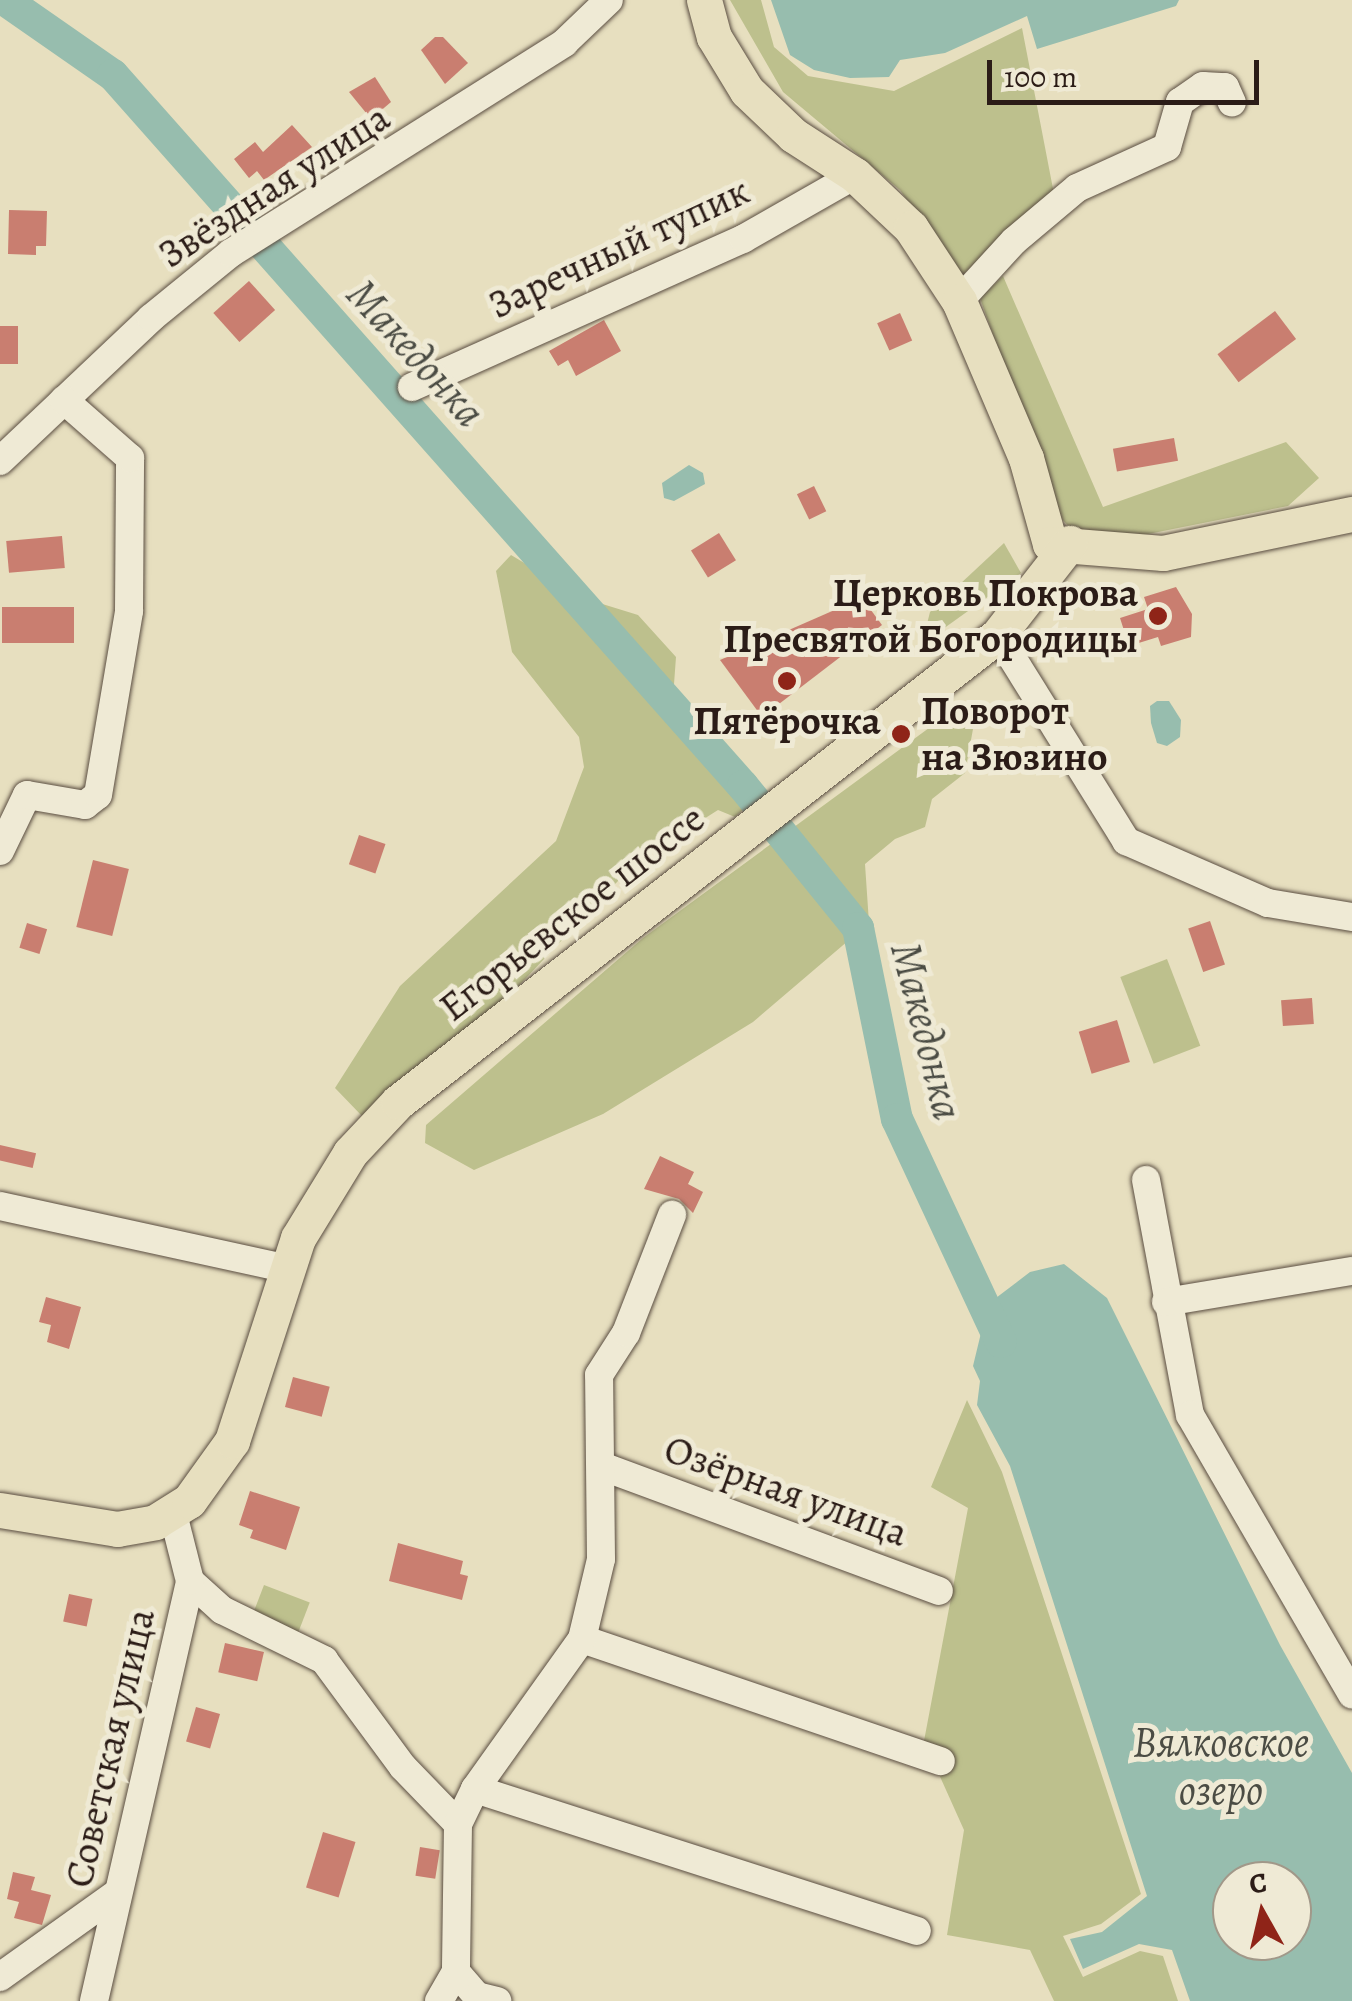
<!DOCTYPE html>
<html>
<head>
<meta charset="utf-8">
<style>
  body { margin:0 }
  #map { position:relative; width:1352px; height:2001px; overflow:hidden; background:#e7dfbf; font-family:Alegreya,serif }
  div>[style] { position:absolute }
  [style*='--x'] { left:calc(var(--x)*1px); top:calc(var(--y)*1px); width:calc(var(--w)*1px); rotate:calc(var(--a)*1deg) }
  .green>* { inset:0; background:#bdc08d; transform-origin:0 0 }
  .water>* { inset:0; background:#97bdae }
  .river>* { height:32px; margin:-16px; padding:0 16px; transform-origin:16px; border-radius:16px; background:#97bdae }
  .building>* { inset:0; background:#c97e70; transform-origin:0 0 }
  .roads { filter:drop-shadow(0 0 2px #5a4d41) drop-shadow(0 0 2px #5a4d41) }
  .minor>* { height:28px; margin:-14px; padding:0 14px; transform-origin:14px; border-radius:14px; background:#efead5 }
  .major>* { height:35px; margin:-17.5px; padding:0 17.5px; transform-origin:17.5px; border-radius:17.5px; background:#e7dfbf }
  .dots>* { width:28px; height:28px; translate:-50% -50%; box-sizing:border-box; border:5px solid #efead5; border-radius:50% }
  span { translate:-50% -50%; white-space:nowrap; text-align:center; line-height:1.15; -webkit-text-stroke:10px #efead5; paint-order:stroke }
  .street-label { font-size:40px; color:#2b1c17 }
  .poi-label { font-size:40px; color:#2b1c17; font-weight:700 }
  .right { translate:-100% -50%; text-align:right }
  .left { translate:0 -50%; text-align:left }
  .water-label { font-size:42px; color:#4b4c44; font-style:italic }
  .north { position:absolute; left:1212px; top:1861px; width:100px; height:100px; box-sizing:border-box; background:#efead5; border:2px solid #a19889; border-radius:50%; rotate:352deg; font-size:28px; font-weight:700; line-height:40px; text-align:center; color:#2b1c17 }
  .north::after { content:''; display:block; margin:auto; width:35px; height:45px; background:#8f2418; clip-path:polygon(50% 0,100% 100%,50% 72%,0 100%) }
  .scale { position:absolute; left:987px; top:60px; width:272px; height:45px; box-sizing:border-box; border:5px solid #2b1c17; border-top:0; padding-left:12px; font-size:30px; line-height:35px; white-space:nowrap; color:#2b1c17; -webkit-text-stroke:8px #efead5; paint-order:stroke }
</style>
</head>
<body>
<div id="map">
  <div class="green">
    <div style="clip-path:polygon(730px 0,761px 0,774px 47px,808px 76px,894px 91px,1022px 28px,1054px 194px,960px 277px,900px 190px,783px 92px)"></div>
    <div style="clip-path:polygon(1003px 276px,1103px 507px,1286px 442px,1319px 478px,1288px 506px,1088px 546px,1055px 512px,980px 298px)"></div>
    <div style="clip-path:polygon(1004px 543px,1021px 573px,922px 644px,930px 612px)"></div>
    <div style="clip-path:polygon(511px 555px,583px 598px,638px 615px,676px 657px,671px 725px,746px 807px,735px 817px,718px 810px,636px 862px,507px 998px,362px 1116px,335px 1088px,400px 986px,556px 841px,584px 767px,579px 737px,512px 652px,496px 571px)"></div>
    <div style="clip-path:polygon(963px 703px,973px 729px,965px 773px,932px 799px,925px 827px,895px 839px,865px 864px,869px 923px,753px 1022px,603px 1114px,474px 1170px,425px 1143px,426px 1125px,643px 938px)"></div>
    <div style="left:1167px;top:959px;width:93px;height:50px;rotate:69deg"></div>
    <div style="clip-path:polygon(967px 1400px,1002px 1472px,1141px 1894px,1101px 1924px,1063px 1936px,1083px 1977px,1140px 1951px,1163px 1956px,1178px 2001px,1054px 2001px,1030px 1950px,947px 1935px,964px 1830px,924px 1741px,968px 1508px,931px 1487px)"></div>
    <div style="left:264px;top:1585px;width:49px;height:33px;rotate:21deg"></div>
  </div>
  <div class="water">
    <div style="clip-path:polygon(771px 0,1179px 0,1176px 6px,1037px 49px,1027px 16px,945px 53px,900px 60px,889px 77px,850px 78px,814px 70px,790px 55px)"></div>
    <div style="clip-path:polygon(689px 465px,703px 473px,705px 484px,674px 501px,664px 498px,662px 483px)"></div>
    <div style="clip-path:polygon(1157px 701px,1169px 701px,1181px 720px,1180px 737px,1167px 746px,1157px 743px,1151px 723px,1150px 706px)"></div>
    <div style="clip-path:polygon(evenodd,1064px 1264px,1107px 1298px,1280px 1645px,1352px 1773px,1352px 2001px,1190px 2001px,1172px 1950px,1139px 1944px,1083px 1969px,1070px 1939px,1102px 1932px,1147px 1896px,1010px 1466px,977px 1405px,980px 1381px,973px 1366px,988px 1304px,1030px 1272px,1064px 1264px,1232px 1881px,1292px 1881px,1292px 1941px,1232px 1941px,1232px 1881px)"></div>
  </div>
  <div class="river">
    <div style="--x:5;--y:0;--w:131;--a:34.8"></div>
    <div style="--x:113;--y:75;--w:950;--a:48.46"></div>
    <div style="--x:743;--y:786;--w:183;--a:51"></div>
    <div style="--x:858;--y:928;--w:195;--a:78.5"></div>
    <div style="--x:897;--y:1119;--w:246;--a:65"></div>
  </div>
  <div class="building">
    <div style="clip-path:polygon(435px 37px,443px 37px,468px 63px,445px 84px,421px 50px)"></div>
    <div style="clip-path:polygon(375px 77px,391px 102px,371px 119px,349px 92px)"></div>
    <div style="clip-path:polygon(292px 125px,312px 147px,264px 180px,257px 171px,249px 178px,234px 159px,255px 142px,263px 152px)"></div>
    <div style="clip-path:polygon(9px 210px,47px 211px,46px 246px,36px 246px,36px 255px,8px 254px)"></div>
    <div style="left:249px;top:281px;width:39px;height:48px;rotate:48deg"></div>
    <div style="left:1275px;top:311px;width:35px;height:72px;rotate:53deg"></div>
    <div style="left:900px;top:313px;width:30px;height:25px;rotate:66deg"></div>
    <div style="clip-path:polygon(604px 320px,621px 351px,576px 376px,568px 360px,558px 366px,549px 351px)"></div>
    <div style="left:0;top:326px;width:18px;height:38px"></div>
    <div style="left:1174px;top:438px;width:23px;height:62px;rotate:80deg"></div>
    <div style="left:814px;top:486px;width:28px;height:19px;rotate:64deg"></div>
    <div style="left:719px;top:533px;width:32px;height:33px;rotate:58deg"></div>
    <div style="left:62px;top:536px;width:32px;height:56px;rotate:85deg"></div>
    <div style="clip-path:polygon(1176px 587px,1192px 614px,1191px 637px,1161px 646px,1158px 637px,1129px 646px,1120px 618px,1148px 609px,1144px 597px)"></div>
    <div style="clip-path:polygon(862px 598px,882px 625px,762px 717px,720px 660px)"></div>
    <div style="left:74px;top:607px;width:36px;height:72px;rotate:90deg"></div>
    <div style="left:359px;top:835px;width:28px;height:31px;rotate:19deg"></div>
    <div style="left:93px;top:860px;width:37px;height:69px;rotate:14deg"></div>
    <div style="left:1210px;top:921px;width:46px;height:23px;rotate:71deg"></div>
    <div style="left:27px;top:923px;width:21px;height:26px;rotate:17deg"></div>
    <div style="left:1312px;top:998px;width:26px;height:31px;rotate:86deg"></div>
    <div style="left:1117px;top:1020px;width:44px;height:40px;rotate:73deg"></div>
    <div style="left:0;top:1145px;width:37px;height:15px;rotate:13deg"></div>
    <div style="clip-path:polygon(660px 1156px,694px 1172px,688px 1184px,703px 1192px,693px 1213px,679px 1199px,644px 1189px)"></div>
    <div style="clip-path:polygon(46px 1297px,81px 1307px,69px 1349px,47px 1342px,51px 1325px,39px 1322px)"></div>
    <div style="left:293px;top:1377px;width:38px;height:31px;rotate:15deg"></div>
    <div style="clip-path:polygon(250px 1491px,300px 1507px,286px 1550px,250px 1538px,253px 1530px,239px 1525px)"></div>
    <div style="clip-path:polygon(398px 1543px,463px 1561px,460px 1574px,468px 1576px,462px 1600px,389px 1581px)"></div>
    <div style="left:69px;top:1594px;width:24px;height:28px;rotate:12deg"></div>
    <div style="left:225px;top:1643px;width:40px;height:30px;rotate:13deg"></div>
    <div style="left:196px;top:1707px;width:25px;height:36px;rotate:16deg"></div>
    <div style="left:323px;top:1832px;width:34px;height:58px;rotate:17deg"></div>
    <div style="left:420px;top:1847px;width:20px;height:29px;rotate:9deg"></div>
    <div style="clip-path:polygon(13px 1872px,35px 1877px,31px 1890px,51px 1895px,42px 1925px,14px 1918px,19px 1902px,7px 1899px)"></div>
  </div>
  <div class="roads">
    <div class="minor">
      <div style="--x:959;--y:301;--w:81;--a:-47.5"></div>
      <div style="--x:1014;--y:241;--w:82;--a:-40.1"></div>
      <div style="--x:1077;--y:188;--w:99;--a:-24.5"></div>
      <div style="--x:1167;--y:147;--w:47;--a:-73.9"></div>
      <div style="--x:1180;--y:102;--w:28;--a:-35"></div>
      <div style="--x:1203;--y:86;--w:22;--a:3"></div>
      <div style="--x:1225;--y:87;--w:17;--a:66"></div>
      <div style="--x:412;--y:387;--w:363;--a:-24.1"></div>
      <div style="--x:743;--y:239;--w:129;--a:-29.7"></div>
      <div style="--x:0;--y:461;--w:208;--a:-43.4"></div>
      <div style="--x:151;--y:318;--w:103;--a:-39.1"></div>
      <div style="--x:231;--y:253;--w:394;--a:-32.2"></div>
      <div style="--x:564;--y:43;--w:62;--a:-43.7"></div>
      <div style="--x:998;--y:635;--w:243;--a:58.1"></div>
      <div style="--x:1126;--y:841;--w:155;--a:23.6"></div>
      <div style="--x:1268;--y:903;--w:85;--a:9.5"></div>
      <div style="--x:0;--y:851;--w:62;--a:-64.3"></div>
      <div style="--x:27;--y:795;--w:59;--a:9.8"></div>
      <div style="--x:85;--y:805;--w:16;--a:-38"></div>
      <div style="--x:98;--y:795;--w:187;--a:-80.4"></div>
      <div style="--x:129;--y:611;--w:153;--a:-89.6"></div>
      <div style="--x:130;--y:458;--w:88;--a:-138.7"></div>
      <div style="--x:1146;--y:1180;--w:239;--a:79.4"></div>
      <div style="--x:1190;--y:1415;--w:323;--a:59.9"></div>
      <div style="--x:0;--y:1206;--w:295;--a:12.3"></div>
      <div style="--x:1166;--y:1302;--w:189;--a:-9.5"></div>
      <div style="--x:604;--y:1467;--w:357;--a:20.3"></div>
      <div style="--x:190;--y:1581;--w:43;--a:42.2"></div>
      <div style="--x:222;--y:1610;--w:114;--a:26.1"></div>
      <div style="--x:324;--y:1660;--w:133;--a:53.6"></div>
      <div style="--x:403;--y:1767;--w:79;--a:46"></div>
      <div style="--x:458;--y:1824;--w:148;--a:90.8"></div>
      <div style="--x:582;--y:1639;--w:379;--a:18.8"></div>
      <div style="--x:475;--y:1789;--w:464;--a:17.8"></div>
      <div style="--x:458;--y:1824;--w:39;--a:-64"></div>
      <div style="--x:475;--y:1789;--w:184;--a:-54.5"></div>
      <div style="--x:582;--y:1639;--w:82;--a:-76.6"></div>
      <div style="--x:601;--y:1559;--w:184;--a:-90.6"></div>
      <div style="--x:599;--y:1375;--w:50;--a:-57.3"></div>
      <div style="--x:626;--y:1333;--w:127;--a:-68.7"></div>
      <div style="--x:456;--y:1972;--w:32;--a:49"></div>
      <div style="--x:477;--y:1996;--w:21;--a:14"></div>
      <div style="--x:0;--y:1977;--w:143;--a:-35.6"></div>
      <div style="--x:94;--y:2001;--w:431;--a:-77.1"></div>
      <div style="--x:190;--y:1581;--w:69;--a:-104.2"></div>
      <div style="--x:439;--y:2001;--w:34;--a:-60"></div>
    </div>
    <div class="major">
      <div style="--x:704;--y:0;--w:38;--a:75"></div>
      <div style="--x:714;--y:37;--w:63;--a:58.6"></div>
      <div style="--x:747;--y:91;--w:64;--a:43.7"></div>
      <div style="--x:793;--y:135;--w:74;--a:32.8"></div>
      <div style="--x:855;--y:175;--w:77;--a:43.4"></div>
      <div style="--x:911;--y:228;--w:87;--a:56.7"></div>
      <div style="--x:959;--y:301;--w:171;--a:66.9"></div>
      <div style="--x:1026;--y:458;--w:89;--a:74.4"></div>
      <div style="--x:1050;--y:544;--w:113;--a:4.6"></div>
      <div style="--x:1163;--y:553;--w:193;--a:-11.7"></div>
      <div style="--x:0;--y:1510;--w:119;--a:9.2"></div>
      <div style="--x:117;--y:1529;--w:39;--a:-10"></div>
      <div style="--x:155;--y:1522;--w:40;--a:-32"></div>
      <div style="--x:189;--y:1501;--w:74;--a:-54.4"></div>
      <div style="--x:232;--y:1441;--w:213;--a:-72"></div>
      <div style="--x:298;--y:1238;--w:100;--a:-58.5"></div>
      <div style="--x:350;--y:1153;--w:70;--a:-46.7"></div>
      <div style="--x:398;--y:1102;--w:760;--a:-37.89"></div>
      <div style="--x:998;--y:635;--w:117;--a:-52"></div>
    </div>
  </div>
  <div class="dots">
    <div style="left:1158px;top:616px;background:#8f2418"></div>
    <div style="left:787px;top:681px;background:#8f2418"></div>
    <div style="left:901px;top:734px;background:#8f2418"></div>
  </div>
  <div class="street-label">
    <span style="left:274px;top:186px;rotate:-33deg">Звёздная улица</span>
    <span style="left:619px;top:248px;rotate:-25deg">Заречный тупик</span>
    <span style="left:572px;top:913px;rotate:-38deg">Егорьевское шоссе</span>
    <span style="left:786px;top:1491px;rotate:20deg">Озёрная улица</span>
    <span style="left:110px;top:1748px;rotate:-77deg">Советская улица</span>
  </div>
  <div class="poi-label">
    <span class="right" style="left:1138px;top:616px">Церковь Покрова<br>Пресвятой Богородицы</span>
    <span class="left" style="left:921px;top:734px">Поворот<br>на Зюзино</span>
    <span style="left:787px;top:721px">Пятёрочка</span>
  </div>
  <div class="water-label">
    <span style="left:416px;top:353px;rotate:48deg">Македонка</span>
    <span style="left:927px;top:1031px;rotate:76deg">Македонка</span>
    <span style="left:1221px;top:1766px">Вялковское<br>озеро</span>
  </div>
  <div class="north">С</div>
  <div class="scale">100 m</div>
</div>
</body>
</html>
